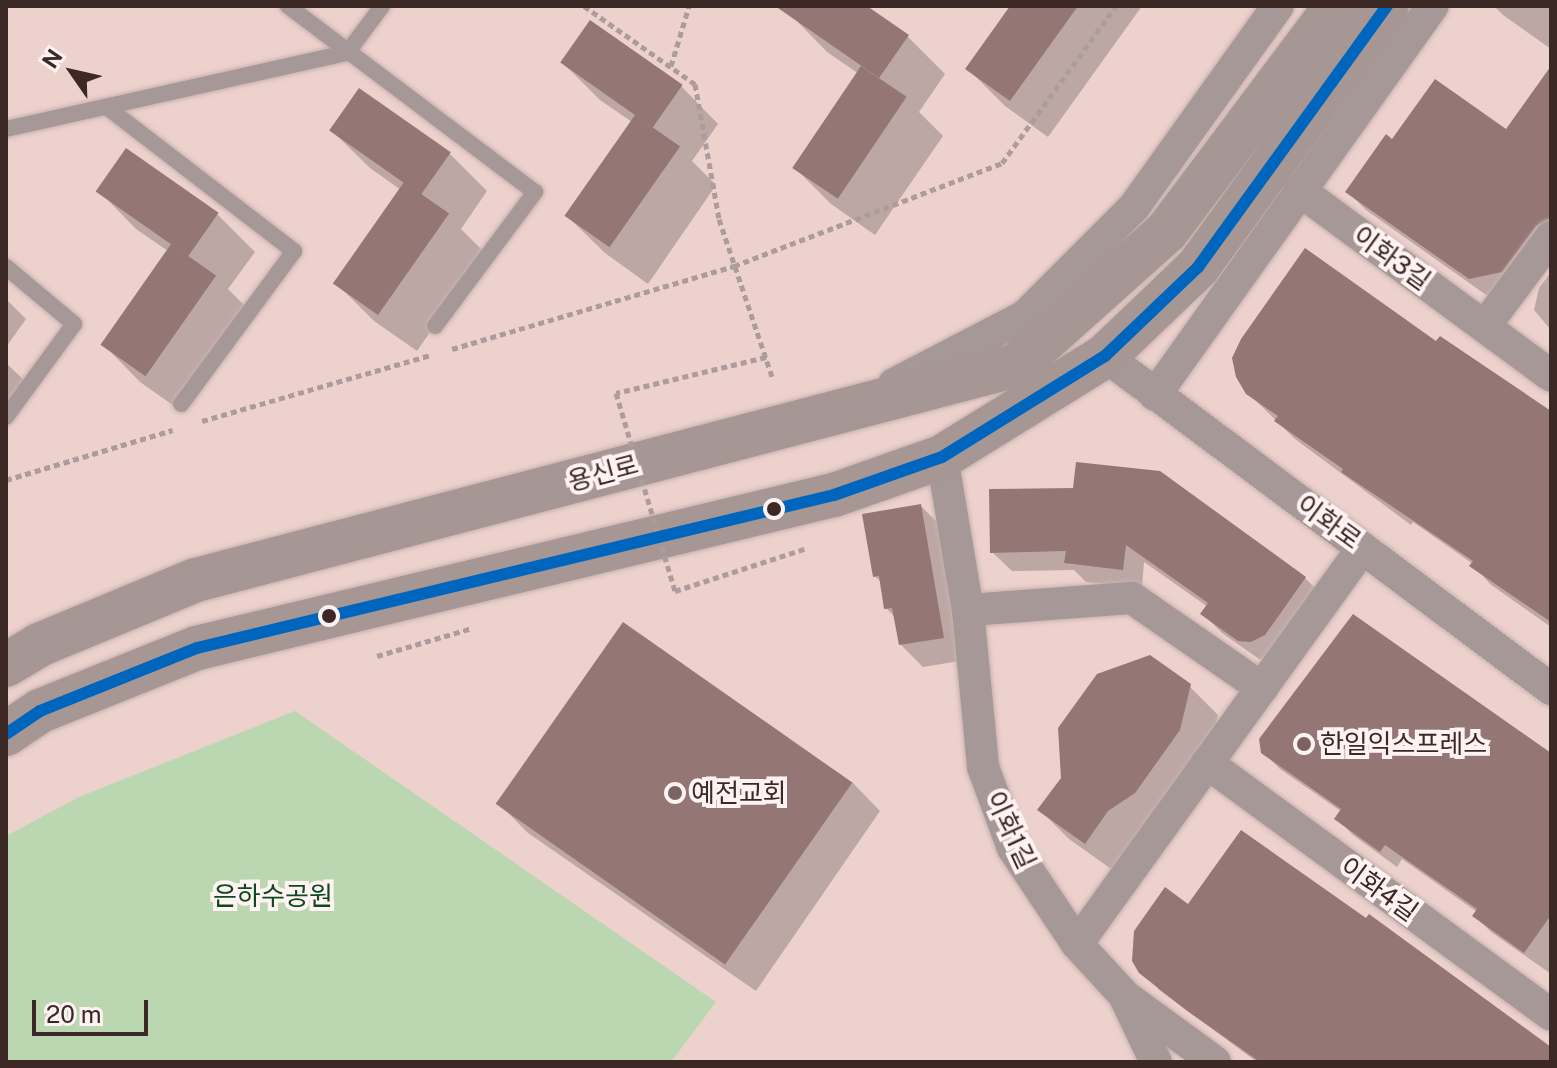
<!DOCTYPE html>
<html>
<head>
<meta charset="utf-8">
<style>
  body { margin:0 }
  #map { position:relative; width:1557px; height:1068px; overflow:hidden; background:#edd1cd; font-family:"Public Sans","Noto Sans KR",sans-serif }
  div>[style] { position:absolute }
  [style*='--x'] { left:calc(var(--x)*1px); top:calc(var(--y)*1px); width:calc(var(--w)*1px); rotate:calc(var(--a)*1deg) }
  .green>* { inset:0; background:#bad7b2 }
  .shadow>* { inset:0; background:#0003 }
  .building>* { inset:0; background:#947674; transform-origin:0 0 }
  .path>* { height:5px; margin-top:-2.5px; transform-origin:0; background:repeating-linear-gradient(90deg,#ac9c9b 0 6px,transparent 0 10px) }
  .roads { filter:drop-shadow(0 0 2px #c7b1ae) drop-shadow(0 0 2px #c7b1ae) }
  .service>* { height:16px; margin:-8px; padding:0 8px; transform-origin:8px; border-radius:8px; background:#a59896 }
  .minor>* { height:32px; margin:-16px; padding:0 16px; transform-origin:16px; border-radius:16px; background:#a59896 }
  .secondary>* { height:44px; margin:-22px; padding:0 22px; transform-origin:22px; border-radius:22px; background:#a69694 }
  .path-bridge>* { height:5px; margin-top:-2.5px; transform-origin:0; background:repeating-linear-gradient(90deg,#ac9c9b 0 6px,transparent 0 10px) }
  .bus-1>* { height:12px; margin:-6px; padding:0 6px; transform-origin:6px; border-radius:6px; background:#0065bd }
  .dots>* { width:22px; height:22px; translate:-50% -50%; box-sizing:border-box; border:4px solid #fef3f2; border-radius:50% }
  span { translate:-50% -50%; white-space:nowrap; text-align:center; line-height:1.15; -webkit-text-stroke:8px #fef3f2; paint-order:stroke }
  .street-label { font-size:26px; color:#3c2926 }
  .poi-label { font-size:26px; color:#3c2926 }
  .left { translate:0 -50%; text-align:left }
  .park-label { font-size:26px; color:#0e491d }
  .frame { position:absolute; inset:0; border:8px solid #3c2926; pointer-events:none }
  .north { position:absolute; left:32px; top:32px; width:80px; height:80px; -webkit-text-stroke:6px #fef3f2; paint-order:stroke; rotate:304deg; font-size:22px; font-weight:700; line-height:32px; text-align:center; color:#3c2926 }
  .north::after { content:''; display:block; margin:auto; width:28px; height:36px; background:#3c2926; clip-path:polygon(50% 0,100% 100%,50% 72%,0 100%) }
  .scale { position:absolute; left:32px; top:1000px; width:116px; height:36px; box-sizing:border-box; border:4px solid #3c2926; border-top:0; padding-left:10px; font-size:24px; line-height:28px; white-space:nowrap; color:#3c2926; -webkit-text-stroke:6px #fef3f2; paint-order:stroke }
</style>
</head>
<body>
<div id="map">
  <div class="green">
    <div style="clip-path:polygon(295px 711px,716px 1002px,671px 1062px,6px 1062px,6px 836px,79px 797px)"></div>
  </div>
  <div class="shadow">
    <div style="clip-path:polygon(795px 6px,863px 6px,908px 37px,945px 74px,919px 112px,943px 136px,875px 235px,831px 204px,794px 167px,859px 74px,827px 52px,790px 14px)"></div>
    <div style="clip-path:polygon(1013px 6px,1142px 6px,1048px 137px,1005px 106px,967px 68px)"></div>
    <div style="clip-path:polygon(1494px 6px,1551px 6px,1551px 49px,1503px 15px)"></div>
    <div style="clip-path:polygon(563px 63px,681px 86px,718px 124px,692px 161px,716px 185px,648px 284px,605px 253px,567px 216px,632px 122px,600px 100px)"></div>
    <div style="clip-path:polygon(1551px 69px,1551px 232px,1489px 297px,1366px 210px,1348px 192px,1393px 142px,1506px 132px)"></div>
    <div style="clip-path:polygon(360px 91px,450px 154px,487px 191px,461px 229px,485px 253px,417px 351px,374px 321px,336px 283px,401px 190px,370px 168px,332px 131px)"></div>
    <div style="clip-path:polygon(99px 191px,217px 214px,255px 252px,228px 289px,253px 314px,184px 413px,140px 382px,103px 344px,168px 251px,136px 229px)"></div>
    <div style="clip-path:polygon(1551px 272px,1551px 330px,1534px 310px,1539px 288px)"></div>
    <div style="clip-path:polygon(6px 299px,26px 319px,6px 347px)"></div>
    <div style="clip-path:polygon(1437px 344px,1551px 414px,1551px 627px,1490px 584px,1473px 564px,1413px 522px,1411px 525px,1295px 439px,1248px 393px)"></div>
    <div style="clip-path:polygon(6px 363px,24px 380px,6px 406px)"></div>
    <div style="clip-path:polygon(991px 491px,1305px 578px,1324px 597px,1271px 660px,1259px 659px,1222px 633px,1203px 614px,1208px 607px,1144px 562px,1142px 588px,1086px 582px,1074px 570px,1012px 571px,992px 552px)"></div>
    <div style="clip-path:polygon(921px 506px,943px 528px,966px 660px,923px 667px,900px 644px,896px 618px,886px 608px,882px 583px,875px 576px)"></div>
    <div style="clip-path:polygon(1189px 686px,1218px 715px,1208px 759px,1114px 871px,1069px 839px,1040px 810px,1063px 779px)"></div>
    <div style="clip-path:polygon(1263px 752px,1551px 756px,1551px 974px,1491px 932px,1475px 916px,1477px 912px,1402px 859px,1397px 867px,1353px 835px,1337px 819px,1342px 812px,1280px 769px)"></div>
    <div style="clip-path:polygon(852px 782px,880px 811px,756px 991px,528px 833px,500px 805px)"></div>
    <div style="clip-path:polygon(1189px 906px,1551px 1049px,1551px 1062px,1257px 1062px,1159px 990px,1134px 960px,1136px 932px)"></div>
  </div>
  <div class="building">
    <div style="clip-path:polygon(775px 6px,867px 6px,909px 35px,879px 78px)"></div>
    <div style="clip-path:polygon(1010px 6px,1078px 6px,1010px 101px,965px 69px)"></div>
    <div style="left:590px;top:20px;width:113px;height:52px;rotate:35deg"></div>
    <div style="left:861px;top:66px;width:55px;height:123px;rotate:34deg"></div>
    <div style="clip-path:polygon(1551px 66px,1551px 218px,1536px 226px,1502px 272px,1469px 279px,1345px 192px,1386px 134px,1392px 139px,1435px 79px,1506px 129px)"></div>
    <div style="left:359px;top:88px;width:112px;height:52px;rotate:35deg"></div>
    <div style="left:635px;top:115px;width:55px;height:123px;rotate:35deg"></div>
    <div style="left:126px;top:148px;width:113px;height:53px;rotate:35deg"></div>
    <div style="left:404px;top:182px;width:55px;height:124px;rotate:35deg"></div>
    <div style="left:171px;top:244px;width:55px;height:123px;rotate:35deg"></div>
    <div style="clip-path:polygon(1305px 248px,1436px 341px,1440px 336px,1551px 411px,1551px 622px,1469px 566px,1473px 561px,1341px 472px,1343px 469px,1274px 421px,1278px 416px,1246px 394px,1236px 377px,1232px 358px,1241px 339px)"></div>
    <div style="clip-path:polygon(1076px 462px,1160px 471px,1306px 577px,1265px 635px,1251px 642px,1238px 641px,1200px 614px,1208px 603px,1126px 545px,1123px 570px,1064px 563px,1066px 551px,990px 553px,989px 489px,1073px 488px)"></div>
    <div style="clip-path:polygon(921px 504px,944px 638px,899px 645px,892px 608px,884px 609px,879px 576px,873px 577px,862px 514px)"></div>
    <div style="clip-path:polygon(1353px 614px,1551px 753px,1551px 915px,1524px 953px,1472px 916px,1477px 909px,1385px 845px,1380px 852px,1334px 819px,1341px 809px,1261px 753px,1259px 739px)"></div>
    <div style="left:623px;top:622px;width:280px;height:222px;rotate:35deg"></div>
    <div style="clip-path:polygon(1150px 655px,1191px 684px,1180px 730px,1135px 793px,1108px 811px,1085px 844px,1037px 810px,1061px 778px,1058px 728px,1097px 674px)"></div>
    <div style="clip-path:polygon(1241px 830px,1366px 918px,1369px 914px,1551px 1047px,1551px 1062px,1260px 1062px,1186px 1010px,1139px 973px,1132px 961px,1134px 931px,1165px 887px,1188px 904px)"></div>
  </div>
  <div class="path">
    <div style="--x:584;--y:6;--w:136;--a:35.1"></div>
    <div style="--x:695;--y:84;--w:137;--a:79.9"></div>
    <div style="--x:719;--y:219;--w:169;--a:71.4"></div>
    <div style="--x:671;--y:66;--w:63;--a:-73.3"></div>
    <div style="--x:452;--y:349;--w:294;--a:-16.4"></div>
    <div style="--x:734;--y:266;--w:287;--a:-21"></div>
    <div style="--x:1002;--y:163;--w:194;--a:-54"></div>
    <div style="--x:202;--y:421;--w:238;--a:-16.1"></div>
    <div style="--x:6;--y:480;--w:174;--a:-16.7"></div>
    <div style="--x:377;--y:656;--w:99;--a:-16.4"></div>
  </div>
  <div class="roads">
    <div class="service">
      <div style="--x:288;--y:6;--w:309;--a:37"></div>
      <div style="--x:535;--y:192;--w:167;--a:126.7"></div>
      <div style="--x:108;--y:108;--w:235;--a:37.6"></div>
      <div style="--x:294;--y:251;--w:190;--a:126.4"></div>
      <div style="--x:6;--y:129;--w:349;--a:-12.6"></div>
      <div style="--x:347;--y:53;--w:59;--a:-53.3"></div>
      <div style="--x:6;--y:267;--w:89;--a:40"></div>
      <div style="--x:74;--y:324;--w:115;--a:126.2"></div>
    </div>
    <div class="minor">
      <div style="--x:1299;--y:190;--w:313;--a:36.4"></div>
      <div style="--x:1485;--y:326;--w:111;--a:-53.4"></div>
      <div style="--x:1105;--y:356;--w:557;--a:36.75"></div>
      <div style="--x:894;--y:384;--w:148;--a:-27.4"></div>
      <div style="--x:1025;--y:316;--w:154;--a:-45"></div>
      <div style="--x:1134;--y:207;--w:247;--a:-54.4"></div>
      <div style="--x:1155;--y:395;--w:478;--a:-54.5"></div>
      <div style="--x:942;--y:457;--w:155;--a:80.4"></div>
      <div style="--x:968;--y:610;--w:158;--a:84.5"></div>
      <div style="--x:983;--y:767;--w:86;--a:69.7"></div>
      <div style="--x:1013;--y:848;--w:115;--a:56.3"></div>
      <div style="--x:1077;--y:944;--w:69;--a:47.3"></div>
      <div style="--x:1124;--y:995;--w:74;--a:64.5"></div>
      <div style="--x:968;--y:610;--w:164;--a:-4.2"></div>
      <div style="--x:1132;--y:598;--w:158;--a:34.7"></div>
      <div style="--x:1207;--y:763;--w:426;--a:36.2"></div>
      <div style="--x:1077;--y:944;--w:488;--a:-54.2"></div>
      <div style="--x:1126;--y:997;--w:110;--a:36.1"></div>
    </div>
    <div class="secondary">
      <div style="--x:6;--y:665;--w:39;--a:-31"></div>
      <div style="--x:39;--y:645;--w:170;--a:-22.5"></div>
      <div style="--x:196;--y:580;--w:849;--a:-14.67"></div>
      <div style="--x:1017;--y:365;--w:201;--a:-41.8"></div>
      <div style="--x:1167;--y:231;--w:281;--a:-53.1"></div>
      <div style="--x:6;--y:734;--w:41;--a:-34.1"></div>
      <div style="--x:40;--y:711;--w:169;--a:-21.9"></div>
      <div style="--x:197;--y:648;--w:655;--a:-13.51"></div>
      <div style="--x:834;--y:495;--w:114;--a:-19.4"></div>
      <div style="--x:942;--y:457;--w:192;--a:-31.8"></div>
      <div style="--x:1105;--y:356;--w:129;--a:-43.7"></div>
      <div style="--x:1198;--y:267;--w:322;--a:-54.1"></div>
    </div>
  </div>
  <div class="path-bridge">
    <div style="--x:766;--y:357;--w:154;--a:166.5"></div>
    <div style="--x:616;--y:393;--w:207;--a:73.4"></div>
    <div style="--x:675;--y:591;--w:136;--a:-18"></div>
  </div>
  <div class="bus-1">
    <div style="--x:6;--y:734;--w:41;--a:-34.1"></div>
    <div style="--x:40;--y:711;--w:169;--a:-21.9"></div>
    <div style="--x:197;--y:648;--w:655;--a:-13.51"></div>
    <div style="--x:834;--y:495;--w:114;--a:-19.4"></div>
    <div style="--x:942;--y:457;--w:192;--a:-31.8"></div>
    <div style="--x:1105;--y:356;--w:129;--a:-43.7"></div>
    <div style="--x:1198;--y:267;--w:322;--a:-54.1"></div>
  </div>
  <div class="dots">
    <div style="left:774px;top:509px;background:#3c2926"></div>
    <div style="left:329px;top:616px;background:#3c2926"></div>
    <div style="left:1304px;top:744px;background:#7a6460"></div>
    <div style="left:675px;top:793px;background:#7a6460"></div>
  </div>
  <div class="street-label">
    <span style="left:1392px;top:258px;rotate:36deg">이화3길</span>
    <span style="left:603px;top:473px;rotate:-15deg">용신로</span>
    <span style="left:1329px;top:522px;rotate:36deg">이화로</span>
    <span style="left:1011px;top:830px;rotate:65deg">이화1길</span>
    <span style="left:1379px;top:889px;rotate:36deg">이화4길</span>
  </div>
  <div class="poi-label">
    <span class="left" style="left:1320px;top:744px">한일익스프레스</span>
    <span class="left" style="left:691px;top:793px">예전교회</span>
  </div>
  <div class="park-label">
    <span style="left:273px;top:896px">은하수공원</span>
  </div>
  <div class="frame"></div>
  <div class="north">N</div>
  <div class="scale">20 m</div>
</div>
</body>
</html>
